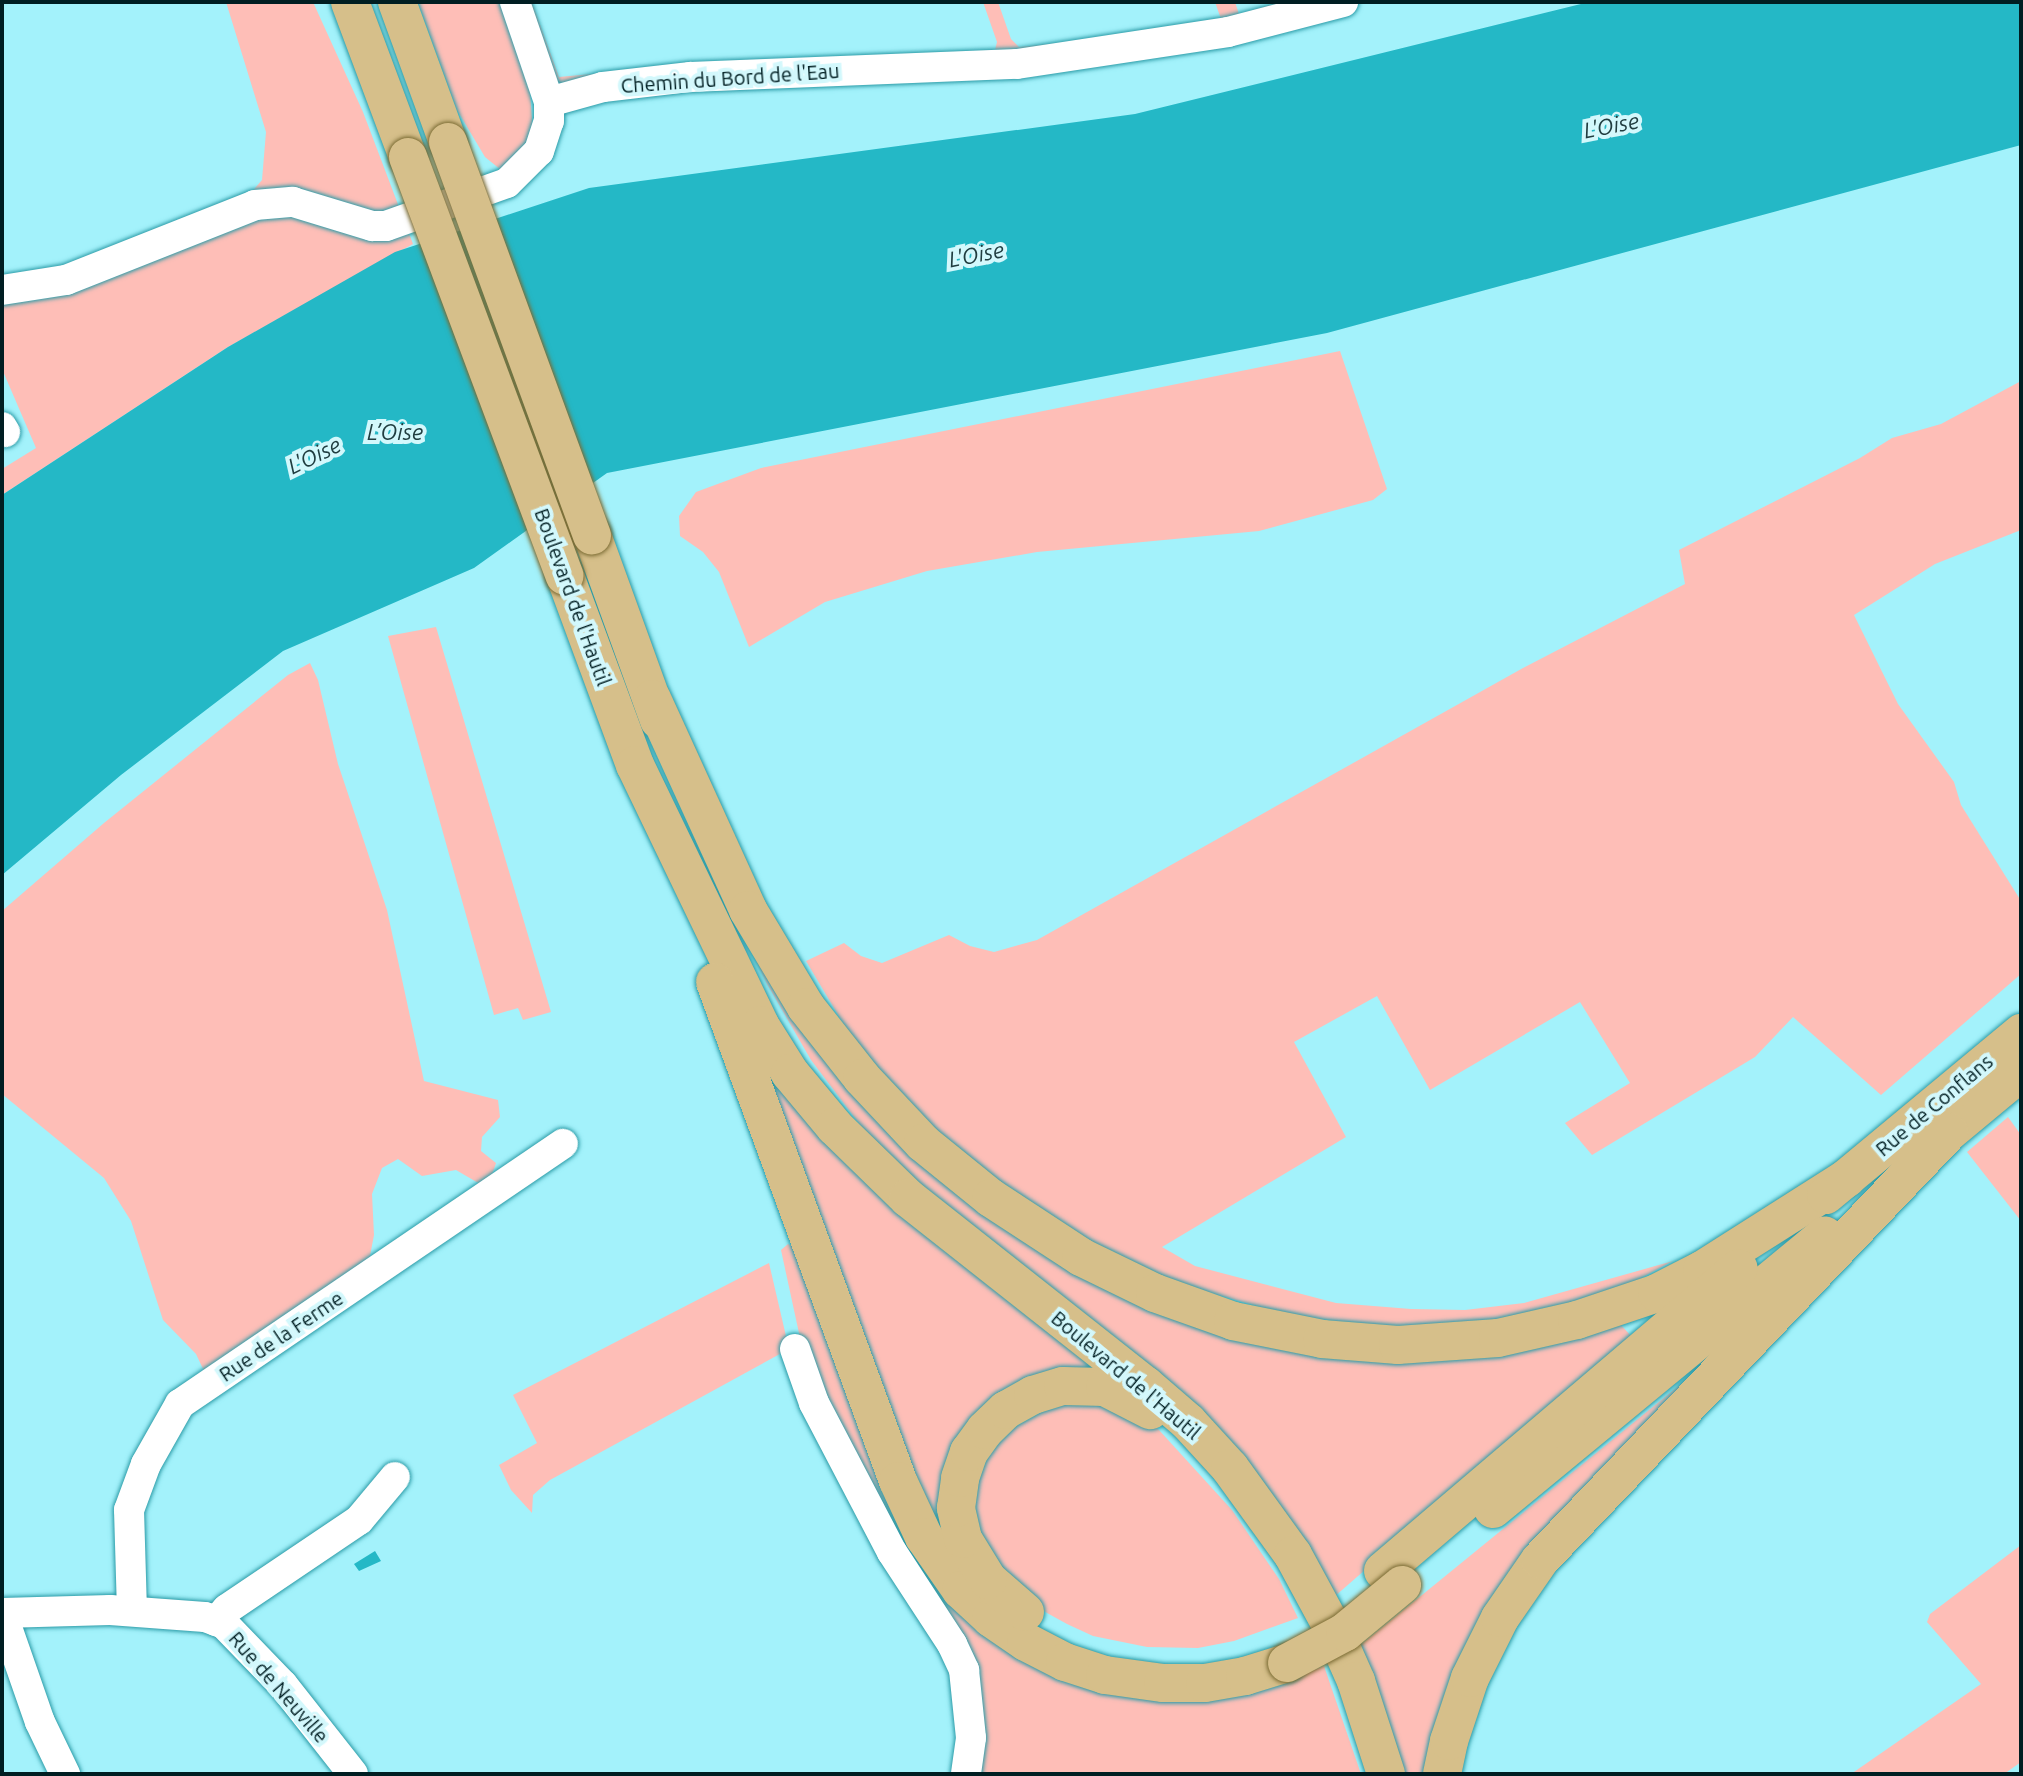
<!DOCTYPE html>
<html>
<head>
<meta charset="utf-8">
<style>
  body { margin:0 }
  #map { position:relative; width:2023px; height:1776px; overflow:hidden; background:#a3f2fb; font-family:Ubuntu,sans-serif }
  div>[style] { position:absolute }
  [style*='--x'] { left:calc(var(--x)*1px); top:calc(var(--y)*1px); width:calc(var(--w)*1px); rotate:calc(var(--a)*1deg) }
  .green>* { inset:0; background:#febeb7 }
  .water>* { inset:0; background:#24b8c6 }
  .roads { filter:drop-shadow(0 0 2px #2b9ba7) drop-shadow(0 0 2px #2b9ba7) }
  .minor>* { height:30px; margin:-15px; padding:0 15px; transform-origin:15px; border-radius:15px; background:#fff }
  .major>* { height:38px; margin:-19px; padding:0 19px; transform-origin:19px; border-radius:19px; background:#d6bf8a }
  .bridges { filter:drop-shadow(0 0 2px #7a6b33) drop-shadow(0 0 2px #7a6b33) }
  .major-bridge>* { height:38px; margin:-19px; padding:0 19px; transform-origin:19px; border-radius:19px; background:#d6bf8a }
  span { translate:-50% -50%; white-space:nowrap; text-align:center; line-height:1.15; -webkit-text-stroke:8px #d3f8fc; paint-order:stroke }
  .street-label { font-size:20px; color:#001e22 }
  .water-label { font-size:22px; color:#203d40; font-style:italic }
  .frame { position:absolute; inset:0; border:4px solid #001e22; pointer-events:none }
</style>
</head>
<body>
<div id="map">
  <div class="green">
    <div style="clip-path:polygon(226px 2px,313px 2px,363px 112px,413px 244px,228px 347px,2px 495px,2px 469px,36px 448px,2px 369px,2px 283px,30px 280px,250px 194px,262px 180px,266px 132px)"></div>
    <div style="clip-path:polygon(418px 2px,504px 2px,529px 79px,533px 131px,527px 152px,501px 170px,485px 157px,457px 110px)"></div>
    <div style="clip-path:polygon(523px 2px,532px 2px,559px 77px,645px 69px,995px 50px,997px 42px,983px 2px,998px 2px,1011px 39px,1019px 47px,1126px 36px,1221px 19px,1215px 2px,1235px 2px,1239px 14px,1280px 2px,1319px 2px,1160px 40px,573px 87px,556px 84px)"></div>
    <div style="clip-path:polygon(1340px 351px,1387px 489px,1373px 500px,1259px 531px,1037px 552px,927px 571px,825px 602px,749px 647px,719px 572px,703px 552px,680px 536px,679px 516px,696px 492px,761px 468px)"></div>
    <div style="clip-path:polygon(2021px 381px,2021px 530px,1935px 564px,1854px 615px,1898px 704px,1954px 782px,1961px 805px,2021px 901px,2021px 974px,1881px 1095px,1793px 1017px,1755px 1057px,1592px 1155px,1565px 1123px,1630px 1083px,1580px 1002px,1430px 1090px,1377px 996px,1294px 1042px,1346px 1137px,1162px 1247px,1195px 1266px,1336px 1303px,1411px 1309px,1465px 1310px,1524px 1303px,1673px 1261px,1615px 1292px,1559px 1309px,1475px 1323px,1378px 1327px,1284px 1314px,1194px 1288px,1136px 1265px,1077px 1237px,996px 1183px,894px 1093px,847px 1030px,806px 961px,844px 943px,861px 956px,882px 963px,949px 935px,970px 946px,994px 952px,1037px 940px,1523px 668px,1685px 584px,1679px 550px,1860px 458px,1892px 438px,1941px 424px)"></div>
    <div style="clip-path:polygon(436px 627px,551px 1012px,523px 1020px,518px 1008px,494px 1015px,388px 636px)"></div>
    <div style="clip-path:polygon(310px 663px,318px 680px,338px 764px,387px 910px,424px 1081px,498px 1100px,500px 1117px,482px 1137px,481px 1151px,496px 1163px,491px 1178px,480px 1184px,456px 1170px,422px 1176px,398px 1159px,382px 1168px,372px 1194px,374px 1235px,369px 1261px,204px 1371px,196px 1354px,163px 1320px,131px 1221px,104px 1178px,2px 1094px,2px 911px,104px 823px,288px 675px)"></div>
    <div style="clip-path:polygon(746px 940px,853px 1087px,1219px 1331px,1621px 1325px,1632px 1337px,1334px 1597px,1312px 1559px,873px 1142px,811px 1060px,767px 984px)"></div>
    <div style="clip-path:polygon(746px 1035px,1091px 1364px,1088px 1373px,987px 1411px,958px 1554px,926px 1518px)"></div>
    <div style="clip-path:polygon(2008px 1117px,2021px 1135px,2021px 1221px,1967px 1152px)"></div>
    <div style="clip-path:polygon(788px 1244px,792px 1246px,876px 1474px,1019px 1652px,1285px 1682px,1324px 1666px,1361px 1774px,975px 1774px,937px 1609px,802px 1347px,781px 1250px)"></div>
    <div style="clip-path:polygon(769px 1263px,789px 1349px,550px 1480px,533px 1495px,532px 1513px,511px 1490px,499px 1465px,537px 1443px,513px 1395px)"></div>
    <div style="clip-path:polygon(1714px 1357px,1544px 1535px,1431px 1774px,1400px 1774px,1357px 1648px)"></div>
    <div style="clip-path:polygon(1071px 1396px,1138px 1412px,1159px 1430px,1232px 1510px,1279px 1579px,1298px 1618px,1234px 1641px,1198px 1648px,1147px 1647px,1093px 1636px,1067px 1624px,1038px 1608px,995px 1569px,969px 1503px,991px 1440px)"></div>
    <div style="clip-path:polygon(2021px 1545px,2021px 1762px,2004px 1774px,1851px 1774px,1981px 1684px,1927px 1622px,1930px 1614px)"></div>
  </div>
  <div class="water">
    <div style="clip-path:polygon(1589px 2px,2021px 2px,2021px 145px,1327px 333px,607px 473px,474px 568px,283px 651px,121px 775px,2px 875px,2px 495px,228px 347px,395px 252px,589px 188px,1135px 114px)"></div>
    <div style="clip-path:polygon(375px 1551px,381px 1561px,359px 1571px,354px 1564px)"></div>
  </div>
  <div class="roads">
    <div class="minor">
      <div style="--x:549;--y:102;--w:56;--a:-15.5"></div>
      <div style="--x:603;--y:87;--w:88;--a:-6.6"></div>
      <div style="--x:690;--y:77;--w:327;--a:-2.3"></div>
      <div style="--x:1017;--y:64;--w:213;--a:-8.6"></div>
      <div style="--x:1228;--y:32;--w:119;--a:-14.6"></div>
      <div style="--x:2;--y:290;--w:65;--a:-8.9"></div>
      <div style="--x:66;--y:280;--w:203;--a:-21.6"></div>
      <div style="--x:255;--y:205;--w:38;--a:-5"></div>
      <div style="--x:293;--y:202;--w:83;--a:16.9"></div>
      <div style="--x:372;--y:226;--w:14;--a:0"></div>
      <div style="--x:386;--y:226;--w:128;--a:-19.6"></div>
      <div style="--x:507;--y:183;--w:45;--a:-45"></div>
      <div style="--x:539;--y:151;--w:32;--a:-72"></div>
      <div style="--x:549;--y:121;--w:19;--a:-90"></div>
      <div style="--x:549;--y:102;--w:106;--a:-108.8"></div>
      <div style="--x:2;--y:427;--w:6;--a:59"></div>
      <div style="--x:795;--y:1349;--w:57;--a:70.6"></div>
      <div style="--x:814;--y:1403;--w:168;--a:62.4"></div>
      <div style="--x:892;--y:1552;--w:110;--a:56.9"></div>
      <div style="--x:952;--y:1644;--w:29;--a:65"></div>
      <div style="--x:964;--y:1670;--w:68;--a:84.1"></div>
      <div style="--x:971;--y:1738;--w:36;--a:98"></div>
      <div style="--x:132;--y:1611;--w:101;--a:-91.7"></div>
      <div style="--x:129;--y:1510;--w:49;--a:-69.7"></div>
      <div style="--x:146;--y:1464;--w:69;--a:-60.5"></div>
      <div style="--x:180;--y:1404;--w:463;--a:-34.2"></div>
      <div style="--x:2;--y:1613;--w:108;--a:-1.6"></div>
      <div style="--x:110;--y:1610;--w:95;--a:4.2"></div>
      <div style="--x:205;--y:1617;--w:20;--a:20"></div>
      <div style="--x:224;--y:1624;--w:85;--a:46"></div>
      <div style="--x:283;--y:1685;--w:113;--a:51.8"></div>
      <div style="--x:2;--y:1613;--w:115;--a:70.8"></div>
      <div style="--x:40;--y:1722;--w:58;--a:64.3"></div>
      <div style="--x:216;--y:1621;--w:16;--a:-47"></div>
      <div style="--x:227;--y:1609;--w:159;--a:-34"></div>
      <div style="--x:359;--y:1520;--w:56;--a:-50.1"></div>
    </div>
    <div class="major">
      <div style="--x:350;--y:2;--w:165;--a:69.5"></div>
      <div style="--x:397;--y:2;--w:149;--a:70"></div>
      <div style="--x:592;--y:535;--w:197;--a:70.1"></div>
      <div style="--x:565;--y:576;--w:202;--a:69.7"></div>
      <div style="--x:635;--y:765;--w:288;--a:64.3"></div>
      <div style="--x:760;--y:1025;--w:57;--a:58"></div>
      <div style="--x:790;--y:1073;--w:70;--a:50.2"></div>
      <div style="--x:835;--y:1127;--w:102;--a:44.2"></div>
      <div style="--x:908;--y:1198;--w:302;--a:38.3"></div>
      <div style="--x:1145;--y:1385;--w:57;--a:40.7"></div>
      <div style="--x:1188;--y:1422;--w:62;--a:47.6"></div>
      <div style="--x:1230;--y:1468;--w:107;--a:54.1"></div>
      <div style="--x:1293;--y:1555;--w:84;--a:61.6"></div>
      <div style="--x:1333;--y:1629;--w:57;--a:66.1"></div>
      <div style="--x:1356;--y:1681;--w:98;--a:72.1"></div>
      <div style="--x:652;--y:699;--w:232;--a:65.5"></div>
      <div style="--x:748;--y:910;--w:113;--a:59.1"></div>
      <div style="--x:806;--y:1007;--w:90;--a:51.7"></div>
      <div style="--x:862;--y:1078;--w:89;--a:46.8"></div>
      <div style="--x:923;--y:1143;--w:87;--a:39"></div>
      <div style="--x:991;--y:1198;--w:108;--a:33.2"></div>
      <div style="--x:1081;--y:1257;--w:82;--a:25.9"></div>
      <div style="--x:1155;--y:1293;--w:83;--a:19.7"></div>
      <div style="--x:1233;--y:1321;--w:91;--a:11.4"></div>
      <div style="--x:1322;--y:1339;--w:76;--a:4.5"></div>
      <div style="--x:1398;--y:1345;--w:100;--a:-4"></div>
      <div style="--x:1498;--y:1338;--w:81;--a:-12.8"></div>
      <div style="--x:1577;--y:1320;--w:84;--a:-18.6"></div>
      <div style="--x:1657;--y:1293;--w:51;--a:-27.1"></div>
      <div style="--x:1702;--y:1270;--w:172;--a:-32.4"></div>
      <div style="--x:715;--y:982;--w:531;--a:69.86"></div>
      <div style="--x:898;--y:1481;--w:62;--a:65.1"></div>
      <div style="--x:924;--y:1537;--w:65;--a:55.1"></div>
      <div style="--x:961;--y:1590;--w:41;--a:43"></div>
      <div style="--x:991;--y:1618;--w:42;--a:34.4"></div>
      <div style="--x:1026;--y:1642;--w:44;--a:27.1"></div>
      <div style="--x:1065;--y:1662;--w:42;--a:18"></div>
      <div style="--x:1105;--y:1675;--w:59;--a:7.9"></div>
      <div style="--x:1163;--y:1683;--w:42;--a:0"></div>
      <div style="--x:1205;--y:1683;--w:41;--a:-9.9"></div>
      <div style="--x:1245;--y:1676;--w:44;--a:-17.2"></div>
      <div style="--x:1931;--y:1147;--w:117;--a:-39.8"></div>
      <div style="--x:1826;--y:1195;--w:254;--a:-39.7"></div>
      <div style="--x:1493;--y:1509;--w:430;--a:-39.5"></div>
      <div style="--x:1383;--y:1571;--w:467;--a:-40.4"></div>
      <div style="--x:1025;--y:1612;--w:49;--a:-139.1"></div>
      <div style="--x:988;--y:1580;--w:48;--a:-121.4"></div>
      <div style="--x:963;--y:1539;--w:32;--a:-103"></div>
      <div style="--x:956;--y:1508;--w:30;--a:-82"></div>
      <div style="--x:960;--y:1478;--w:28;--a:-71"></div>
      <div style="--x:969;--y:1452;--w:27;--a:-54"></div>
      <div style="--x:985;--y:1430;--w:29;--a:-44"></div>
      <div style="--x:1006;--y:1410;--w:31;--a:-29"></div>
      <div style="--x:1033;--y:1395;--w:31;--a:-17"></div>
      <div style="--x:1063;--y:1386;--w:42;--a:1.4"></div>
      <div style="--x:1105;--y:1387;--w:51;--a:27.1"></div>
      <div style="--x:1442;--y:1774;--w:34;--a:-78"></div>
      <div style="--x:1449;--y:1741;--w:66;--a:-71.6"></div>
      <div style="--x:1470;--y:1678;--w:67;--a:-63.4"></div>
      <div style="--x:1500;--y:1618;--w:70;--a:-55.4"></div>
      <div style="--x:1540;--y:1560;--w:592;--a:-46.3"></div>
    </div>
  </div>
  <div class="bridges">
    <div class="major-bridge">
      <div style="--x:448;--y:142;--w:419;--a:69.9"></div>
      <div style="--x:408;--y:157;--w:447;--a:69.5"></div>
      <div style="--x:1287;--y:1663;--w:66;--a:-28.1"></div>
      <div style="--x:1345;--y:1632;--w:74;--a:-39.5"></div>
    </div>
  </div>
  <div class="street-label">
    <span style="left:730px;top:78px;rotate:-4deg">Chemin du Bord de l'Eau</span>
    <span style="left:573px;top:597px;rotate:70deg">Boulevard de l'Hautil</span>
    <span style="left:1934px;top:1105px;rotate:-40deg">Rue de Conflans</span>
    <span style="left:281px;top:1336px;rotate:-34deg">Rue de la Ferme</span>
    <span style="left:1126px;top:1375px;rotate:40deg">Boulevard de l'Hautil</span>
    <span style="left:279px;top:1687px;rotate:49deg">Rue de Neuville</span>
  </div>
  <div class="water-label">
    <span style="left:1611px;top:125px;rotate:-11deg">L'Oise</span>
    <span style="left:976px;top:254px;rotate:-11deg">L'Oise</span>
    <span style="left:395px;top:432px">L’Oise</span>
    <span style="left:314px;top:455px;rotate:-26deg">L'Oise</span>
  </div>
  <div class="frame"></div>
</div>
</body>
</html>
